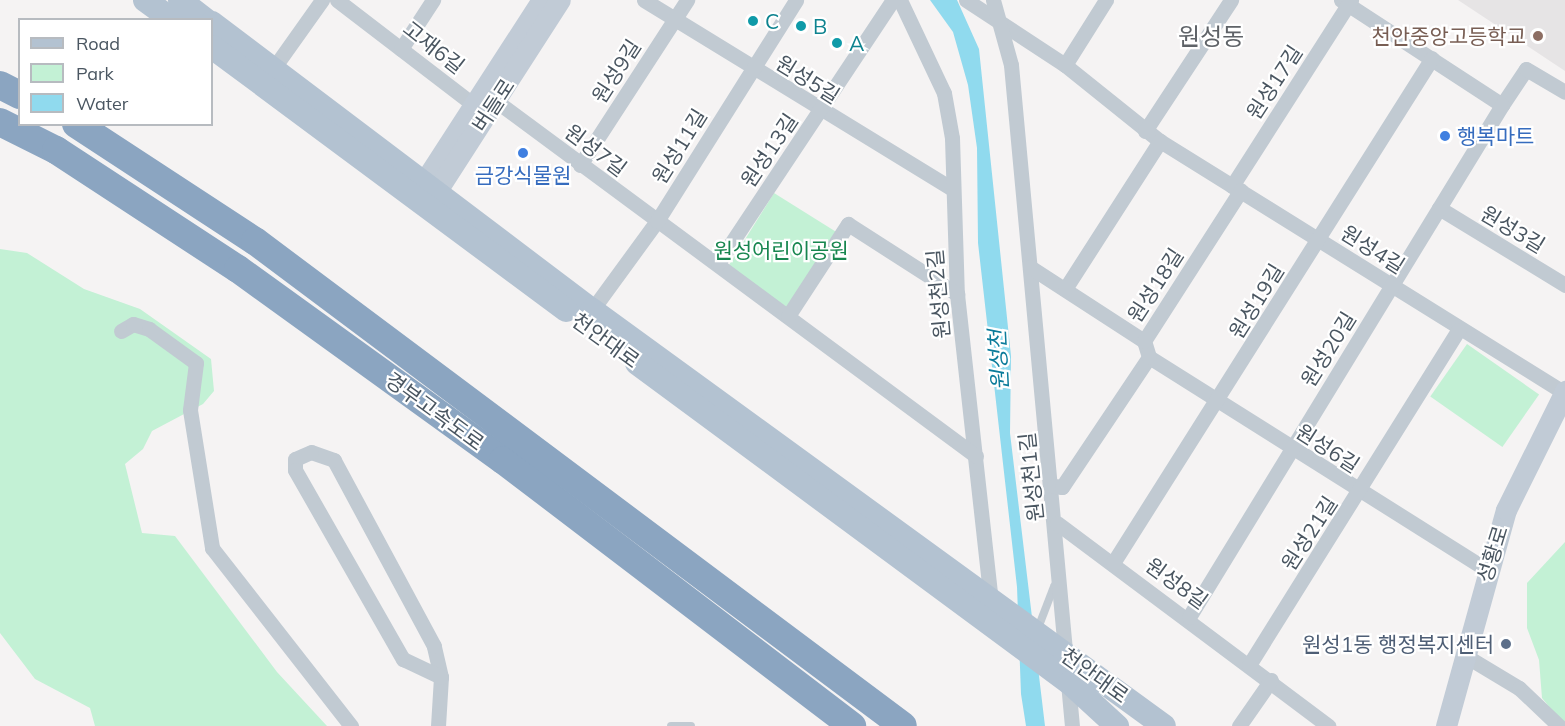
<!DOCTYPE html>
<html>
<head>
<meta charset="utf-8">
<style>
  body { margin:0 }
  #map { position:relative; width:1565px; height:726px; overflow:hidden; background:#f5f3f3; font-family:Mulish,"Noto Sans KR",sans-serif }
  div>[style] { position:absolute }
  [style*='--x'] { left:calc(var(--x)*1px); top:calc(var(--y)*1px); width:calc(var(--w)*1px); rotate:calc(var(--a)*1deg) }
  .education>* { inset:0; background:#e6e4e5 }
  .green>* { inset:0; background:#c3f1d5; transform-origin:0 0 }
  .water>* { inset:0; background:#90daee }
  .lane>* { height:8px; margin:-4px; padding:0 4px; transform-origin:4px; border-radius:4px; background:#c1cad2 }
  .street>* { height:15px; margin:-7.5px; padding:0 7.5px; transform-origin:7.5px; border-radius:7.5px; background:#c1cad2 }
  .secondary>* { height:21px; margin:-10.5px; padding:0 10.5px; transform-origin:10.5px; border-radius:10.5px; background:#c1cbd6 }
  .primary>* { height:24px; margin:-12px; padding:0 12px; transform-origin:12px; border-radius:12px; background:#b3c2d1 }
  .highway>* { height:28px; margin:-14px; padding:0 14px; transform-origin:14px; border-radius:14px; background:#8ba5c1 }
  .dots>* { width:16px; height:16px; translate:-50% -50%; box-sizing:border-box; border:3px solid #fff; border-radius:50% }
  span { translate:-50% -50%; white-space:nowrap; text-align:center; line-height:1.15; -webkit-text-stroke:4.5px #fff; paint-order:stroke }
  .culture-label { font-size:21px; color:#0d838f }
  .left { translate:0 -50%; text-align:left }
  .education-label { font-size:21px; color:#785e54 }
  .right { translate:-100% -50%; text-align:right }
  .street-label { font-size:21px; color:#4a5661 }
  .shop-label { font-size:21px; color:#366cbe }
  .park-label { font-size:21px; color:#17864f }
  .service-label { font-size:21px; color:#4e5e75 }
  .water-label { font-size:22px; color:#0c7c9b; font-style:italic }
  .quarter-label { font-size:24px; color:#5f6368 }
  .legend { position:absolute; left:18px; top:18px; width:195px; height:108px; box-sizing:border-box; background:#fff; border:2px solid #b7bbc0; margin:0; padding:8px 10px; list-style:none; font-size:18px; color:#4a5661 }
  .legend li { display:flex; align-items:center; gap:12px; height:30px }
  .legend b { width:30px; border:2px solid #b7bbc0 }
</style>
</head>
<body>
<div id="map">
  <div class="education">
    <div style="clip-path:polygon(1458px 0,1565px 0,1565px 71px)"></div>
  </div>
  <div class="green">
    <div style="left:774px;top:193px;width:74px;height:90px;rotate:32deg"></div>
    <div style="clip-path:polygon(0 249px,27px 253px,84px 289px,140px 309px,211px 359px,214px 391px,203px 404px,152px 431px,143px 449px,125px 464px,142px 533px,175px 536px,277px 672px,327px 726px,95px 726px,90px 708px,35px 679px,0 633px)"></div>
    <div style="left:1467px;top:344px;width:88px;height:64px;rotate:35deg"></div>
    <div style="clip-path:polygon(1565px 542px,1565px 726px,1542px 698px,1539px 660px,1527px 628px,1527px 583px)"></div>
  </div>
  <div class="water">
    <div style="clip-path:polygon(930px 0,957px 0,979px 49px,1011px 356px,1010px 433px,1045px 726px,1026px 726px,1021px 694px,1017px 587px,978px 243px,977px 148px,968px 85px,953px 32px)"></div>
  </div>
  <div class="lane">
    <div style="--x:1040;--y:623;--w:40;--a:-69"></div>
    <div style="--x:671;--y:726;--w:20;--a:0"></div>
  </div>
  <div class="street">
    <div style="--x:337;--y:0;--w:174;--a:37.5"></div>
    <div style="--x:644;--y:0;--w:361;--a:31.5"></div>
    <div style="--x:900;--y:0;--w:103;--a:64.7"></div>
    <div style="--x:944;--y:93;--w:46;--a:79.9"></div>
    <div style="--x:952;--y:138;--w:156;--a:88.2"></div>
    <div style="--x:957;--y:294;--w:303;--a:83.7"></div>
    <div style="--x:966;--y:0;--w:118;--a:33.3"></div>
    <div style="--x:1065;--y:65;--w:122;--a:38.7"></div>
    <div style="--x:1160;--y:141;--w:477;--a:31.9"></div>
    <div style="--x:993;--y:0;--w:67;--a:74.5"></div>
    <div style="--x:1011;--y:65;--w:664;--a:84.73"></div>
    <div style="--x:1341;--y:0;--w:192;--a:33.1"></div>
    <div style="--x:1502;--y:105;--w:43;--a:-56.3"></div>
    <div style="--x:1526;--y:69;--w:45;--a:30.5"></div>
    <div style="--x:401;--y:49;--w:59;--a:-56.9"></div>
    <div style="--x:1065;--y:65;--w:77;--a:-57.8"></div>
    <div style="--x:273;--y:69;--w:85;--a:-54.6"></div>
    <div style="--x:496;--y:101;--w:597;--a:36.49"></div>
    <div style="--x:1145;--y:131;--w:157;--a:-56.7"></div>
    <div style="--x:580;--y:165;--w:197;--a:-57"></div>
    <div style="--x:1232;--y:186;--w:221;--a:-57.4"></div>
    <div style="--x:1439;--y:208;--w:148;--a:31.4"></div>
    <div style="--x:718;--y:263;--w:316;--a:-56.4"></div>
    <div style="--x:1030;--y:267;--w:136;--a:33"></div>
    <div style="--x:1065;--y:289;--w:176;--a:-57.3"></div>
    <div style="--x:592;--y:310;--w:110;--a:-53.9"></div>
    <div style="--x:657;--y:221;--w:261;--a:-57.8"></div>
    <div style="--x:788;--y:316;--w:110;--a:-56.9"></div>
    <div style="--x:848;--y:224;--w:130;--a:32.7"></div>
    <div style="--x:121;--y:331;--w:14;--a:-30"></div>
    <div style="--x:133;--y:324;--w:17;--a:17"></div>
    <div style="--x:149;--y:329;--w:58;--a:35.9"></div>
    <div style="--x:196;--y:363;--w:47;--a:97.3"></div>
    <div style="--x:190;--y:410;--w:140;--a:80.9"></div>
    <div style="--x:212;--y:548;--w:226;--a:52"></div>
    <div style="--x:1149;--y:357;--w:398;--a:32.2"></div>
    <div style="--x:1054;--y:486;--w:8;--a:7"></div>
    <div style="--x:1062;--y:487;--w:156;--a:-56.2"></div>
    <div style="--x:1149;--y:357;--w:17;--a:-107"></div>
    <div style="--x:1144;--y:341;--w:179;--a:-57.3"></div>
    <div style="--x:1057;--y:523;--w:339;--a:36.8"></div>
    <div style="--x:1113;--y:563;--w:597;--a:-57.72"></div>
    <div style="--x:1189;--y:617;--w:600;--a:-58.56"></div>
    <div style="--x:1464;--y:655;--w:64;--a:31"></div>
    <div style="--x:1519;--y:688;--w:55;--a:43.5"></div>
    <div style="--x:1249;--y:665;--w:395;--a:-58"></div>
    <div style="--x:438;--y:726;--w:49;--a:-86.5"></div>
    <div style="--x:441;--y:677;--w:32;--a:-103"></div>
    <div style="--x:434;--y:646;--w:211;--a:-118.3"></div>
    <div style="--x:334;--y:460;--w:24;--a:-161"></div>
    <div style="--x:311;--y:452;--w:17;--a:156"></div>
    <div style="--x:295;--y:459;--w:11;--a:90"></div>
    <div style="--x:295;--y:470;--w:218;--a:60.3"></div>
    <div style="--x:403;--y:659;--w:42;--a:25.3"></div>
    <div style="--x:1239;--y:726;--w:56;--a:-55.2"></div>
  </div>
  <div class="secondary">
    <div style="--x:415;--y:196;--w:234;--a:-57.1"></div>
    <div style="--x:427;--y:206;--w:245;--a:-57.2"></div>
    <div style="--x:1446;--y:726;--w:224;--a:-74.5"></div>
    <div style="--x:1506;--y:510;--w:133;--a:-63.6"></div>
  </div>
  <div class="primary">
    <div style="--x:145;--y:0;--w:34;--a:36"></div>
    <div style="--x:180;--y:0;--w:33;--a:38"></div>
    <div style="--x:212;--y:23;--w:476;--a:37.1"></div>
    <div style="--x:592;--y:310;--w:707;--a:36.03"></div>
    <div style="--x:212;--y:47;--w:441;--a:36.6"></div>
    <div style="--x:637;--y:363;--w:538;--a:36.47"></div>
    <div style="--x:1070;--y:683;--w:64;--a:42.5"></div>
  </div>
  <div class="highway">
    <div style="--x:0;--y:85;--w:22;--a:27"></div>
    <div style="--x:0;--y:122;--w:63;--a:26.6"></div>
    <div style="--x:56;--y:150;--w:217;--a:33.2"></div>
    <div style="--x:238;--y:269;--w:327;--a:35.8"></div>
    <div style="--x:503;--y:460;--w:439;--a:37.3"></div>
    <div style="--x:76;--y:124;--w:214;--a:33.2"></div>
    <div style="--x:255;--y:241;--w:809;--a:36.81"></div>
  </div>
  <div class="dots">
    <div style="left:753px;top:21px;background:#0f9aa8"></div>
    <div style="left:801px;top:26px;background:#0f9aa8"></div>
    <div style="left:1538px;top:36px;background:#8d6e63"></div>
    <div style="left:837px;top:43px;background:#0f9aa8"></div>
    <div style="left:1445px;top:136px;background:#3f7fe0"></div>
    <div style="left:523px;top:153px;background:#3f7fe0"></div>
    <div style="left:1506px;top:644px;background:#5c6f8a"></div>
  </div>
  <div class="culture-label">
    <span class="left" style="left:765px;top:21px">C</span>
    <span class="left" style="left:813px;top:26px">B</span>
    <span class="left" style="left:849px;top:43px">A</span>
  </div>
  <div class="education-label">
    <span class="right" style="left:1526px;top:36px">천안중앙고등학교</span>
  </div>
  <div class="street-label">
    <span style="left:434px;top:47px;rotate:38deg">고재6길</span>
    <span style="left:616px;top:71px;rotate:-57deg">원성9길</span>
    <span style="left:808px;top:79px;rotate:32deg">원성5길</span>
    <span style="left:1274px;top:82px;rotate:-57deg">원성17길</span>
    <span style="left:493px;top:105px;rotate:-57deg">버들로</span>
    <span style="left:679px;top:146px;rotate:-58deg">원성11길</span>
    <span style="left:596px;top:150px;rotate:37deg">원성7길</span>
    <span style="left:769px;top:150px;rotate:-56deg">원성13길</span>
    <span style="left:1513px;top:229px;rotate:31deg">원성3길</span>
    <span style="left:1373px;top:249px;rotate:32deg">원성4길</span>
    <span style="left:1155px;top:285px;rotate:-57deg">원성18길</span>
    <span style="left:938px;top:294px;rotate:-95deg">원성천2길</span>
    <span style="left:1256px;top:301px;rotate:-58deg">원성19길</span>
    <span style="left:606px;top:340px;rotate:36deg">천안대로</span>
    <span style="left:1328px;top:349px;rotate:-58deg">원성20길</span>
    <span style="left:435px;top:411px;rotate:36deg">경부고속도로</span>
    <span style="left:1328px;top:448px;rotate:33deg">원성6길</span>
    <span style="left:1031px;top:477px;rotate:-96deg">원성천1길</span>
    <span style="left:1309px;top:533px;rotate:-57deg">원성21길</span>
    <span style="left:1492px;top:554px;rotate:-73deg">성황로</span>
    <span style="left:1177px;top:583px;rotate:36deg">원성8길</span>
    <span style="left:1095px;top:675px;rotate:36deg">천안대로</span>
  </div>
  <div class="shop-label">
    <span class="left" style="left:1457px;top:136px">행복마트</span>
    <span style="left:523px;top:175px">금강식물원</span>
  </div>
  <div class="park-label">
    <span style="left:781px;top:250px">원성어린이공원</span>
  </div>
  <div class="service-label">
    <span class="right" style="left:1494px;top:644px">원성1동 행정복지센터</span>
  </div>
  <div class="water-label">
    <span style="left:999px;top:360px;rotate:-93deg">원성천</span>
  </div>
  <div class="quarter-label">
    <span style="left:1211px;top:37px">원성동</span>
  </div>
  <ul class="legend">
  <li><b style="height:8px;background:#b3c2d1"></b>Road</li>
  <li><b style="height:16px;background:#c3f1d5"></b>Park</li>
  <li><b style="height:16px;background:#90daee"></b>Water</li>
  </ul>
</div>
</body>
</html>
